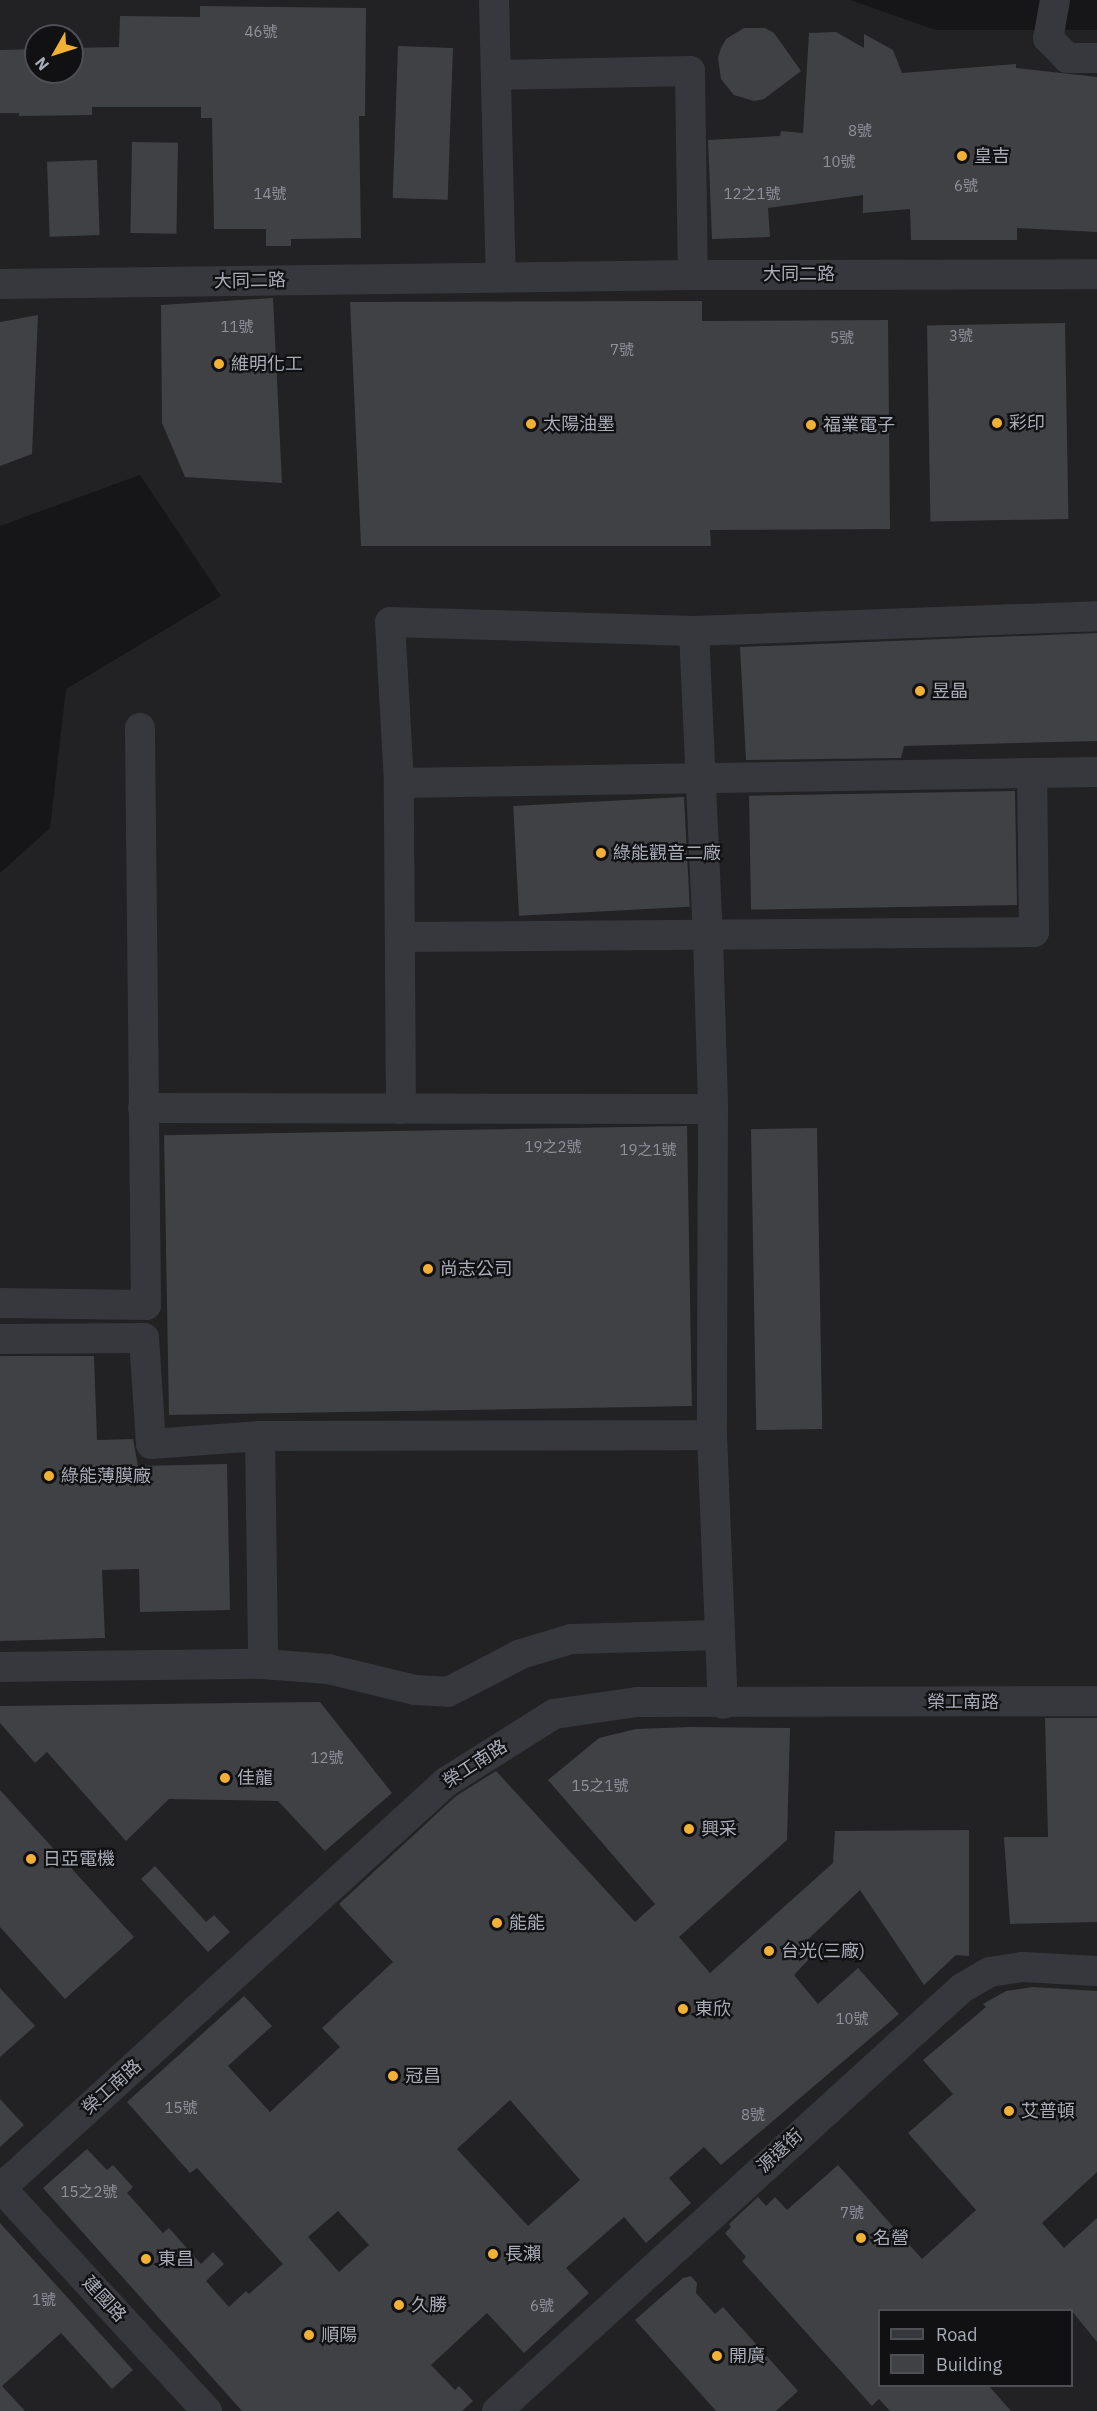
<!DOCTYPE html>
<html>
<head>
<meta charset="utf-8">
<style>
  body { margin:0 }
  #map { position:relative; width:1097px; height:2411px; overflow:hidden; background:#161618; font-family:"IBM Plex Sans","Noto Sans TC",sans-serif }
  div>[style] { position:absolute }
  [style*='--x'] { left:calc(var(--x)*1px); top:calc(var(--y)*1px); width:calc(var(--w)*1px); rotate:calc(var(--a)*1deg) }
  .built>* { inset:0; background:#222225 }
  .building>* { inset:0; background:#404145; transform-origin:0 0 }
  .minor>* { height:30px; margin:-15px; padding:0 15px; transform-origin:15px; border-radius:15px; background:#37383d }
  .dots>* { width:16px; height:16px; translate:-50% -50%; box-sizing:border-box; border:3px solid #111113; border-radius:50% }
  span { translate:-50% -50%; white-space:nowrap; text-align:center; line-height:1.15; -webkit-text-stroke:4.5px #111113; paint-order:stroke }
  .number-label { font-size:15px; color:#8e929b }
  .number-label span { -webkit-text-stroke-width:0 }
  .poi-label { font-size:18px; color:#a8adb8 }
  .left { translate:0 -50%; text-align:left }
  .street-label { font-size:18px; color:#a8adb8 }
  .legend { position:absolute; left:878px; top:2309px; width:195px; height:78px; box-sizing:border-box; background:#111113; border:2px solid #4d4f55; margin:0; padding:8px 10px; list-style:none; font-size:18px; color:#a8adb8 }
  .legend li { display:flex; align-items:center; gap:12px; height:30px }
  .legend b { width:30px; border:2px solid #4d4f55 }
  .north { position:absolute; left:24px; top:24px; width:60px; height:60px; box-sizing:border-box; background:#111113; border:2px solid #4d4f55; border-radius:50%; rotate:231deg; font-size:16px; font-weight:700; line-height:24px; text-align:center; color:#a8adb8 }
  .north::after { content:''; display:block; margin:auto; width:21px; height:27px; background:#f2b134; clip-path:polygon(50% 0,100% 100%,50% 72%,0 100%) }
</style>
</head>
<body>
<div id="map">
  <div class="built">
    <div style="clip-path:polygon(evenodd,0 0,850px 0,936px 30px,1097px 30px,1097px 2411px,0 2411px,0 873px,50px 828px,66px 689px,221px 596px,140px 475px,0 526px,0 0,36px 36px,72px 36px,72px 72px,36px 72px,36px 36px,0 0,880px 2310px,1072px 2310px,1072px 2386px,880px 2386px,880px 2310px)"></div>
  </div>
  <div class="building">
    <div style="clip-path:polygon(200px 6px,366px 8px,365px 116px,359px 116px,361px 238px,291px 239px,291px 246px,266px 246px,266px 229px,214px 229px,212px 118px,201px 118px,201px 107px,92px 107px,92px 115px,19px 116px,19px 113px,0 113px,0 50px,36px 49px,36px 72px,72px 72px,72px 48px,119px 47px,120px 16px,200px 17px)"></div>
    <div style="clip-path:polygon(744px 28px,765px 28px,774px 33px,801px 71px,764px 99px,754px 101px,734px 95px,721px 79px,718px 58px,721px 48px,726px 39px)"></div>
    <div style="clip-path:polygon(836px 32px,864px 48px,864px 34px,893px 50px,902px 73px,1016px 64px,1016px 68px,1097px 77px,1097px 232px,1017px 228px,1017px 240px,911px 240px,910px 209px,863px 213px,863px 195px,768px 208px,770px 237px,712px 239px,708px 140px,780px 136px,781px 131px,803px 133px,809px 33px)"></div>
    <div style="left:398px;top:46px;width:55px;height:152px;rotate:2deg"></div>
    <div style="left:132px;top:142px;width:46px;height:91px;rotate:1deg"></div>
    <div style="left:97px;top:160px;width:75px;height:50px;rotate:88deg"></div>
    <div style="clip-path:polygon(273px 298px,282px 483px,185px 477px,162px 423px,161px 305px)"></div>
    <div style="clip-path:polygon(702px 301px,702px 321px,888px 320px,890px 529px,710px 530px,711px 546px,361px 546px,350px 302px)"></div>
    <div style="clip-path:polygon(38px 315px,32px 454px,0 466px,0 322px)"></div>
    <div style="left:1065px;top:323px;width:196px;height:138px;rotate:89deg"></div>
    <div style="clip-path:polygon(1097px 633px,1097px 741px,904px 746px,901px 758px,746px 760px,740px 647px)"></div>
    <div style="left:1015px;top:791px;width:114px;height:266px;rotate:89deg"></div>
    <div style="left:684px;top:797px;width:110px;height:171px;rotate:87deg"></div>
    <div style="left:687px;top:1126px;width:280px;height:523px;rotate:89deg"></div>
    <div style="left:817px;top:1128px;width:301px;height:66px;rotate:89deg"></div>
    <div style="clip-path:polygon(0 1356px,94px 1356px,97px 1440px,133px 1439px,138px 1466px,227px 1464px,230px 1610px,140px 1612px,139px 1569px,102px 1570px,105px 1638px,0 1641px)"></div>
    <div style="clip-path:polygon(320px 1702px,392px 1793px,325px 1851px,278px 1801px,169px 1799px,126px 1841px,47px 1752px,35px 1763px,0 1723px,0 1706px)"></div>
    <div style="clip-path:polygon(1045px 1718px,1097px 1718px,1097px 1922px,1010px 1924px,1004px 1837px,1048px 1837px)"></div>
    <div style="clip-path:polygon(evenodd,690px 1727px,790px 1728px,787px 1840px,679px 1937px,710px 1973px,833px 1863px,835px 1831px,969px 1830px,969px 1956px,956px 1955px,924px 1985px,860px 1890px,800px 1947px,810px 1958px,794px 1975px,818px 2004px,858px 1968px,899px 2014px,721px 2165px,704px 2147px,669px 2178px,691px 2203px,646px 2243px,624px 2217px,566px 2268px,589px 2293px,524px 2353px,487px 2313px,431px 2365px,455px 2390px,459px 2386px,473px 2401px,462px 2411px,242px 2411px,43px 2188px,87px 2149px,107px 2170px,113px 2165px,133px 2187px,127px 2193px,163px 2233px,169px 2228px,201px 2264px,213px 2252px,224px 2264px,206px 2281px,229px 2307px,246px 2291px,249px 2294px,283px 2264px,197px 2168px,190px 2173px,127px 2102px,244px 1996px,272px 2026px,228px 2066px,270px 2112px,340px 2047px,322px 2028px,393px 1962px,339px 1904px,456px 1796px,496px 1771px,635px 1922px,655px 1904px,548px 1780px,599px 1738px,636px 1729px,690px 1727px,510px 2100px,580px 2180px,528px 2226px,457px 2149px,510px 2100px,690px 1727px,338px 2211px,369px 2245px,339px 2272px,308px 2237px,338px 2211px)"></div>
    <div style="clip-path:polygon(0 1790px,134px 1937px,65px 1999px,0 1927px)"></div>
    <div style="clip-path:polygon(155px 1866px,206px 1922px,214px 1915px,230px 1932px,208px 1952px,141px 1879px)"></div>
    <div style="clip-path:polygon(1033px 1987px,1097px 1991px,1097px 2172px,1042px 2223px,1064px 2248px,1097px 2218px,1097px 2342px,1071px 2310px,879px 2310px,879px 2385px,988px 2385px,1011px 2411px,890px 2411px,879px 2399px,872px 2406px,742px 2261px,746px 2257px,725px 2233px,731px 2227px,729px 2224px,758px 2197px,766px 2206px,775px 2197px,787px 2210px,838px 2165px,922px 2259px,976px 2210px,908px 2133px,953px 2094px,923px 2060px,986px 2007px,983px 2004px,1006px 1991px)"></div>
    <div style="clip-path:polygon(0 1988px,35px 2026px,0 2057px)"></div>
    <div style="clip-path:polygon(0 2099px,24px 2125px,0 2147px)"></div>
    <div style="clip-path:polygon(0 2223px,133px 2370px,112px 2389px,61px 2333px,2px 2386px,25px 2411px,0 2411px)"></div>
    <div style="clip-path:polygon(691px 2276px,697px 2283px,696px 2293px,715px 2314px,723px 2307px,798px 2391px,776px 2411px,716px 2411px,635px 2320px,683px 2278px)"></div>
  </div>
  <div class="minor">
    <div style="--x:494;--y:0;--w:277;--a:88.6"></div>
    <div style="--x:1055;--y:0;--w:39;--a:100"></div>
    <div style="--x:1048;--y:38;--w:28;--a:46"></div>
    <div style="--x:1067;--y:58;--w:30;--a:0"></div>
    <div style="--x:496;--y:75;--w:194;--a:-1.2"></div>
    <div style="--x:690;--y:71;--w:204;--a:89.2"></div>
    <div style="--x:0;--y:284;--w:693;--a:-0.74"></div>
    <div style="--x:693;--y:275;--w:404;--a:-0.1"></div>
    <div style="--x:694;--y:631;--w:305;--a:87.4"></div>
    <div style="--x:708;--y:936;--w:173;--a:88.3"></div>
    <div style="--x:713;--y:1109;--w:326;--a:90.2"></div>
    <div style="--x:712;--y:1435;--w:269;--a:87.7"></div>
    <div style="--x:399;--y:783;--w:698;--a:-0.9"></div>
    <div style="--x:400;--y:937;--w:634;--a:-0.45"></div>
    <div style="--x:1034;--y:932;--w:158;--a:-90.7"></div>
    <div style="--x:143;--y:1108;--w:570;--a:0.1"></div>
    <div style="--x:401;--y:1109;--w:326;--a:-90.4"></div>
    <div style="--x:399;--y:783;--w:161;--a:-93.2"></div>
    <div style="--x:390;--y:622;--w:304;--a:1.7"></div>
    <div style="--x:694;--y:631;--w:403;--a:-2.1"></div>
    <div style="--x:0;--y:1303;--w:146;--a:0.8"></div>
    <div style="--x:146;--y:1305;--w:577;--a:-90.6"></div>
    <div style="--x:0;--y:1339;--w:144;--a:-0.4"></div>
    <div style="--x:144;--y:1338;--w:106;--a:86.2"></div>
    <div style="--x:151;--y:1444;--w:109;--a:-4.2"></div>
    <div style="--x:260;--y:1436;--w:452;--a:-0.1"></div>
    <div style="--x:260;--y:1436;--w:228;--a:89.2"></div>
    <div style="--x:0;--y:1667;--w:263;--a:-0.7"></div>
    <div style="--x:263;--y:1664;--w:65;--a:4.4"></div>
    <div style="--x:328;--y:1669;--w:89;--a:13.6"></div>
    <div style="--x:415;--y:1690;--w:33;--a:3"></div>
    <div style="--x:448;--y:1692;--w:82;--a:-27.5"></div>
    <div style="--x:521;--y:1654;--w:52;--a:-16.7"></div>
    <div style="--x:571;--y:1639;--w:149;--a:-1.5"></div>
    <div style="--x:1;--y:2188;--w:304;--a:47.3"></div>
    <div style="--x:0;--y:2189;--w:604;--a:-42.38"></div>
    <div style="--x:446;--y:1782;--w:128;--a:-32.2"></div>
    <div style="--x:554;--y:1714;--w:84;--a:-8.2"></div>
    <div style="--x:637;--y:1702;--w:460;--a:-0.1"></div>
    <div style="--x:497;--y:2411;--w:629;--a:-42.29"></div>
    <div style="--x:962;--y:1988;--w:32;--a:-30"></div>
    <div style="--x:990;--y:1972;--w:33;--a:-9"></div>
    <div style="--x:1023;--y:1967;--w:74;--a:3.1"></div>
  </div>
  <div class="dots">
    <div style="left:962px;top:156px;background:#f2b134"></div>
    <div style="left:219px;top:364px;background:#f2b134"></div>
    <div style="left:997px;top:423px;background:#f2b134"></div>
    <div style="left:531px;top:424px;background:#f2b134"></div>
    <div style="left:811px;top:425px;background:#f2b134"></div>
    <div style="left:920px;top:691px;background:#f2b134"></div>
    <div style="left:601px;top:853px;background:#f2b134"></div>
    <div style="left:428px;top:1269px;background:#f2b134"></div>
    <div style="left:49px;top:1476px;background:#f2b134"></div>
    <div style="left:225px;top:1778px;background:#f2b134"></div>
    <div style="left:689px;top:1829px;background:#f2b134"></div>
    <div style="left:31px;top:1859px;background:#f2b134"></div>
    <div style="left:497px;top:1923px;background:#f2b134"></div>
    <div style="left:769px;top:1951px;background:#f2b134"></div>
    <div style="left:683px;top:2009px;background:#f2b134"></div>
    <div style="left:393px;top:2076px;background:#f2b134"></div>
    <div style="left:1009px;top:2111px;background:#f2b134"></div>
    <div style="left:861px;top:2238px;background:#f2b134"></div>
    <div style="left:493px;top:2254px;background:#f2b134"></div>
    <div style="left:146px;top:2259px;background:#f2b134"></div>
    <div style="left:399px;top:2305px;background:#f2b134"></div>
    <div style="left:309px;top:2335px;background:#f2b134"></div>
    <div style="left:717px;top:2356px;background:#f2b134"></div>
  </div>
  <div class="number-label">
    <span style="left:261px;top:32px">46號</span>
    <span style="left:860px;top:131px">8號</span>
    <span style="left:839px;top:162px">10號</span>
    <span style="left:966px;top:186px">6號</span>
    <span style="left:270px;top:194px">14號</span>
    <span style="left:752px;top:194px">12之1號</span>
    <span style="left:237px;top:327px">11號</span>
    <span style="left:961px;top:336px">3號</span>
    <span style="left:842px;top:338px">5號</span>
    <span style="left:622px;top:350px">7號</span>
    <span style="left:553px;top:1147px">19之2號</span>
    <span style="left:648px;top:1150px">19之1號</span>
    <span style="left:327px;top:1758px">12號</span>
    <span style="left:600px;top:1786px">15之1號</span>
    <span style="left:852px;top:2019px">10號</span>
    <span style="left:181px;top:2108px">15號</span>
    <span style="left:753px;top:2115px">8號</span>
    <span style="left:89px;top:2192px">15之2號</span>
    <span style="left:852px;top:2213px">7號</span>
    <span style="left:44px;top:2300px">1號</span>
    <span style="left:542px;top:2306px">6號</span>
  </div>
  <div class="poi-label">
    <span class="left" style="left:974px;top:156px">皇吉</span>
    <span class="left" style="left:231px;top:364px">維明化工</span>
    <span class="left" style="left:1009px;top:423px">彩印</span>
    <span class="left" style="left:543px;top:424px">太陽油墨</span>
    <span class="left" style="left:823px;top:425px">福業電子</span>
    <span class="left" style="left:932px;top:691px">昱晶</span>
    <span class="left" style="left:613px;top:853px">綠能觀音二廠</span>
    <span class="left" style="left:440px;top:1269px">尚志公司</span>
    <span class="left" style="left:61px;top:1476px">綠能薄膜廠</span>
    <span class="left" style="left:237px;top:1778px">佳龍</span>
    <span class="left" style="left:701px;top:1829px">興采</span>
    <span class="left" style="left:43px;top:1859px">日亞電機</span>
    <span class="left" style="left:509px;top:1923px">能能</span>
    <span class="left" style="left:781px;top:1951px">台光(三廠)</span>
    <span class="left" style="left:695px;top:2009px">東欣</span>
    <span class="left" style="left:405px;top:2076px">冠昌</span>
    <span class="left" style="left:1021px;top:2111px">艾普頓</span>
    <span class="left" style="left:873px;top:2238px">名營</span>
    <span class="left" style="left:505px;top:2254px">長瀨</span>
    <span class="left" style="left:158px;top:2259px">東昌</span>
    <span class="left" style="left:411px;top:2305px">久勝</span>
    <span class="left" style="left:321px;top:2335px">順陽</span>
    <span class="left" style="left:729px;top:2356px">開廣</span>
  </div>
  <div class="street-label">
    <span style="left:799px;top:274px">大同二路</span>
    <span style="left:250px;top:281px;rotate:-1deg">大同二路</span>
    <span style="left:963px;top:1702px">榮工南路</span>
    <span style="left:475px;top:1764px;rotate:-33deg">榮工南路</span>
    <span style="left:112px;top:2087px;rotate:-42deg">榮工南路</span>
    <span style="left:780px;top:2151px;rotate:-43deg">源遠街</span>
    <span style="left:104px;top:2299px;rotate:47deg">建國路</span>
  </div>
  <ul class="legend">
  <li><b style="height:8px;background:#37383d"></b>Road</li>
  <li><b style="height:16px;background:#404145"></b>Building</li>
  </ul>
  <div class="north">N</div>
</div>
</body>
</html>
